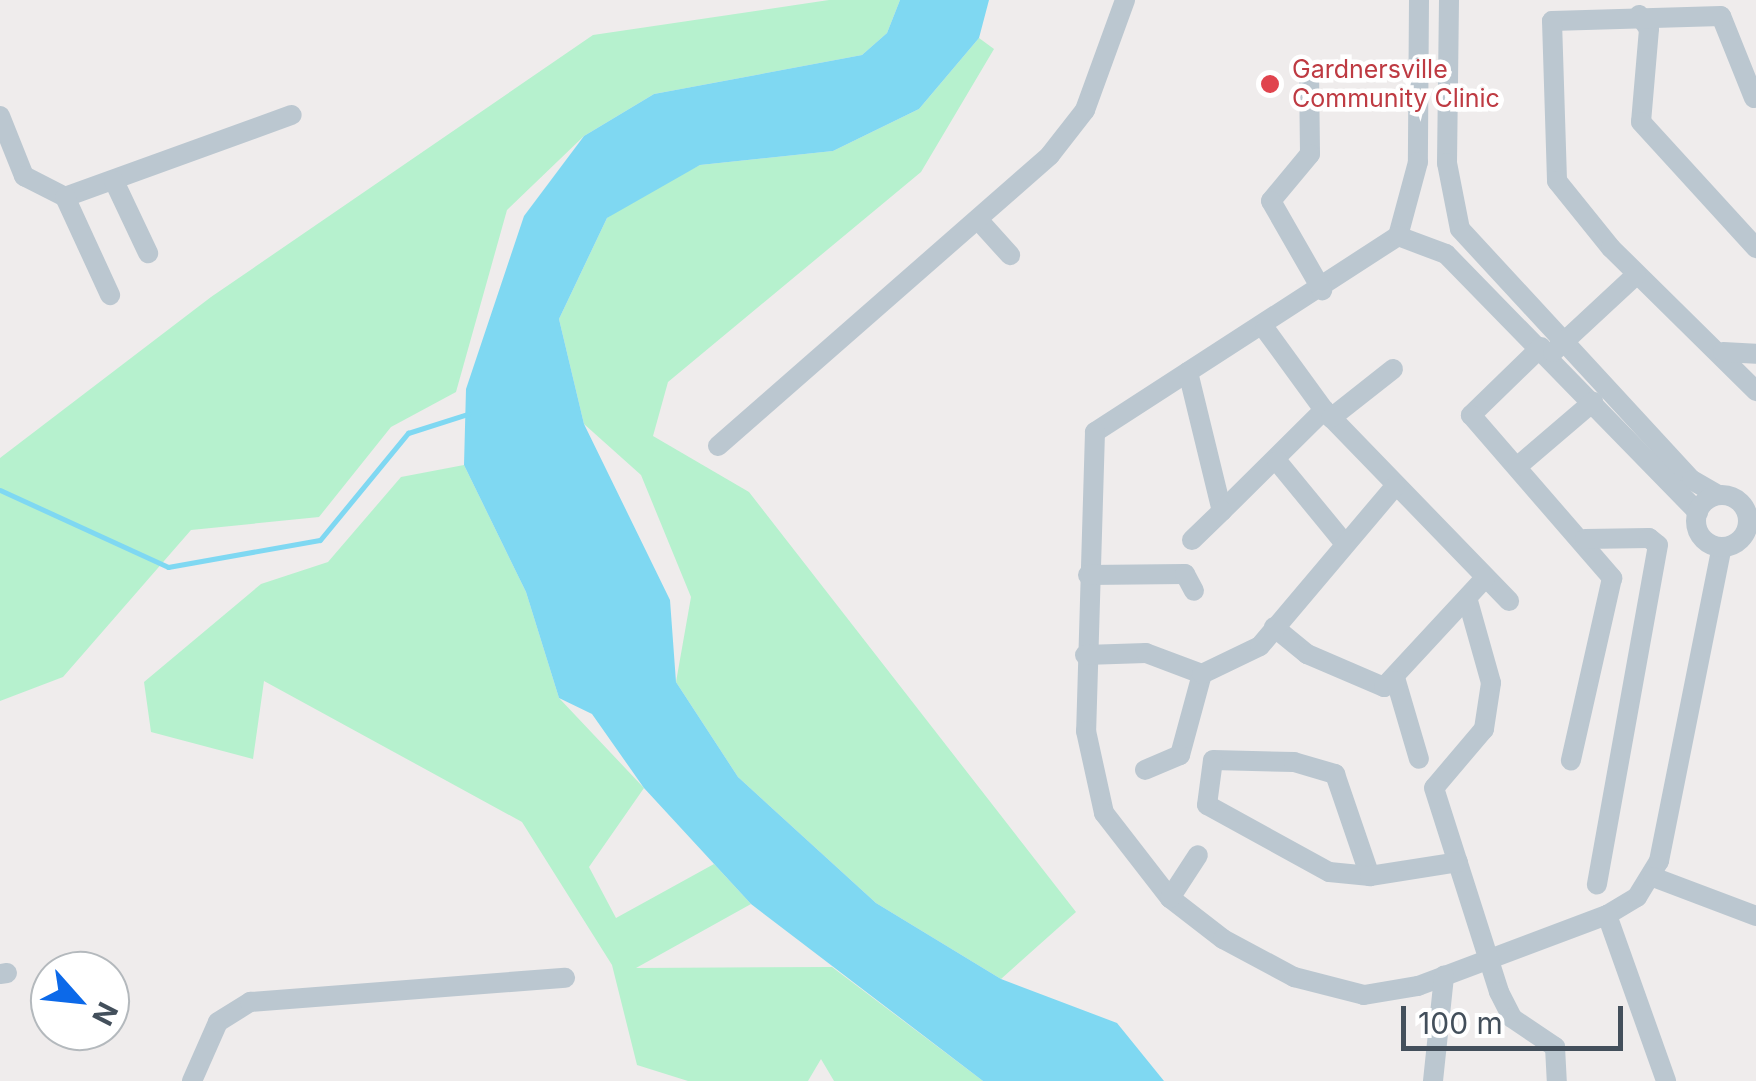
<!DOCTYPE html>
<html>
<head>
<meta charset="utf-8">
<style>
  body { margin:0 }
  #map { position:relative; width:1756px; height:1081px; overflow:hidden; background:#efecec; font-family:Inter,sans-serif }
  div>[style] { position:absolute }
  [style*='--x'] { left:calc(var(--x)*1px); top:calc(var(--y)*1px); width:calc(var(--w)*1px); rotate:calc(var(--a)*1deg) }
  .green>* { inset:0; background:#b6f1ce }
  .water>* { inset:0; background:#7fd8f2 }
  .stream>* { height:5px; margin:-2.5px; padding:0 2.5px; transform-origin:2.5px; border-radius:2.5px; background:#7fd8f2 }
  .minor>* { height:20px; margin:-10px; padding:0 10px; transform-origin:10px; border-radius:10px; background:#bbc7d0 }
  .minor>.ring { margin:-10px; padding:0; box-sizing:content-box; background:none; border:20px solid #bbc7d0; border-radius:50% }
  .dots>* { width:28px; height:28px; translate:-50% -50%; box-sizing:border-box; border:5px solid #fff; border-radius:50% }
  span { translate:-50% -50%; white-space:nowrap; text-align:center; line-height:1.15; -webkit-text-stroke:9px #fff; paint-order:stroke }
  .health-label { font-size:25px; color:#be3a42 }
  .left { translate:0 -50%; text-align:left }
  .north { position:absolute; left:30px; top:951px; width:100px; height:100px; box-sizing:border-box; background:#fff; border:2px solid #b4b9bd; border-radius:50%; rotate:117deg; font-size:28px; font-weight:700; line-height:40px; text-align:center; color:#434f5b }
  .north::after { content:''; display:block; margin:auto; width:35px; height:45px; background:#0c69e9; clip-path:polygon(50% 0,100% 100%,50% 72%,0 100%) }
  .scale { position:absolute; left:1401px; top:1006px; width:222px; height:45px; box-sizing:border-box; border:5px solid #434f5b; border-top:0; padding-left:12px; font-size:30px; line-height:35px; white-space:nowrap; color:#434f5b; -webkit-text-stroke:8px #fff; paint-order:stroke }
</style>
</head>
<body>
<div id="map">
  <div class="green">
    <div style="clip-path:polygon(829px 0,900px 0,887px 33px,862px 55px,654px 94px,584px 136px,507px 210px,456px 392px,391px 427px,319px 517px,191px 530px,63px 677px,0 701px,0 458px,211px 297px,593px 35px)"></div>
    <div style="clip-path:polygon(979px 38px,994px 49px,921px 172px,668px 382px,653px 436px,749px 492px,1076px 912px,1001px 979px,876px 903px,738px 777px,676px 682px,691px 597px,641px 475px,584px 424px,559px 319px,607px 218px,644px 192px,700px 165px,833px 151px,919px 109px)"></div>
    <div style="clip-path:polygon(464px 465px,526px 592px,559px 698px,644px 788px,589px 867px,616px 918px,714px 864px,751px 904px,636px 968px,832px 967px,983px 1081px,834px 1081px,821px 1059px,808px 1081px,688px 1081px,637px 1065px,612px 965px,522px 822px,264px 681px,253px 759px,151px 732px,144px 682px,261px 584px,328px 562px,401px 477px)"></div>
  </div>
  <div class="water">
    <div style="clip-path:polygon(900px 0,989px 0,979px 38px,919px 109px,833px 151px,700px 165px,607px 218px,559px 319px,584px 424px,670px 600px,676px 682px,738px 777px,876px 903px,1001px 979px,1117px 1023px,1164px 1081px,983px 1081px,751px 904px,644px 788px,592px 714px,559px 698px,526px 592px,464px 465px,466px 389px,524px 216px,584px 136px,654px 94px,862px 55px,887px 33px)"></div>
  </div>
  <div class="stream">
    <div style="--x:0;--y:490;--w:185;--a:24.6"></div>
    <div style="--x:168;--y:567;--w:154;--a:-10.1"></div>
    <div style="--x:320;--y:540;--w:139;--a:-50.6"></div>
    <div style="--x:408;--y:433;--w:63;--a:-17.6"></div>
  </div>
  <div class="minor">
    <div style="--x:1419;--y:0;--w:162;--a:90.4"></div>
    <div style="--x:1418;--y:162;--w:77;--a:105.1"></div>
    <div style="--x:1398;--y:236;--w:361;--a:147.1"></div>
    <div style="--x:1095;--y:432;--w:299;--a:91.7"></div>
    <div style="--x:1086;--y:731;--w:84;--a:77.6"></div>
    <div style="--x:1104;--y:813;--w:108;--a:52.2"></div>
    <div style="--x:1170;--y:898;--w:67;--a:37.7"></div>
    <div style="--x:1223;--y:939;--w:81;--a:28.2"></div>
    <div style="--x:1294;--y:977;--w:72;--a:14.4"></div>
    <div style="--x:1364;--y:995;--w:55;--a:-9.5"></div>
    <div style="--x:1418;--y:986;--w:202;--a:-20.6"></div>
    <div style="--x:1607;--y:915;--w:35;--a:-31"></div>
    <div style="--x:1637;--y:897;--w:42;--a:-58.6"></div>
    <div style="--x:1659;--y:861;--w:320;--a:-78.7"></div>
    <div style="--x:1449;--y:0;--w:163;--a:90.7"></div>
    <div style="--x:1447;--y:163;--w:67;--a:78.9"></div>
    <div style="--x:1460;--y:229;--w:342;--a:47.3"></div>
    <div style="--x:1692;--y:480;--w:30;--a:30"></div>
    <div style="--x:1639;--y:15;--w:17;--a:54"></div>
    <div style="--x:1649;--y:29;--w:93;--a:94.9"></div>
    <div style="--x:1641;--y:122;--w:171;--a:47.6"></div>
    <div style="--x:1309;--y:71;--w:83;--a:89.3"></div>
    <div style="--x:1310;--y:154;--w:61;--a:129.7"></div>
    <div style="--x:1271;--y:201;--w:103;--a:60.2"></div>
    <div style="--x:1754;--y:98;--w:88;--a:-111.9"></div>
    <div style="--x:1721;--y:16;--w:169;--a:178.3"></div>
    <div style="--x:1552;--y:21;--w:160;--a:88.2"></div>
    <div style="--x:1557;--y:181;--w:86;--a:51.1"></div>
    <div style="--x:1611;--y:248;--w:204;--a:44.6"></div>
    <div style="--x:0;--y:116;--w:65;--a:68.2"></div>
    <div style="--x:24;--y:176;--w:46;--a:27.1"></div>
    <div style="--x:65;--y:197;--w:241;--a:-19.9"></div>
    <div style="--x:114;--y:181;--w:80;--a:64.7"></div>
    <div style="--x:65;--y:197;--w:108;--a:65.3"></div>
    <div style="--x:982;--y:224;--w:42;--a:47.9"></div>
    <div style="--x:1398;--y:236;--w:51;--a:20.6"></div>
    <div style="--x:1446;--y:254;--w:361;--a:45.7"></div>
    <div style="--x:1265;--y:329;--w:100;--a:53.9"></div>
    <div style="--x:1324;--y:410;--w:266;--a:45.9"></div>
    <div style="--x:1541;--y:347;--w:98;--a:135.8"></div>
    <div style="--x:1471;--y:415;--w:216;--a:49.1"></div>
    <div style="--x:1612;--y:578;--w:187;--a:102.7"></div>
    <div style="--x:1553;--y:352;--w:113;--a:-42.9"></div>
    <div style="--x:1723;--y:352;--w:33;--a:3"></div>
    <div style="--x:1188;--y:372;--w:143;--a:76.3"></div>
    <div style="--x:1222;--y:511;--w:144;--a:-44.7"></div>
    <div style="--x:1331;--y:418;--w:79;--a:-38.3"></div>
    <div style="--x:718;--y:446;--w:441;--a:-41.2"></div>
    <div style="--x:1050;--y:155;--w:57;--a:-52.1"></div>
    <div style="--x:1085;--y:110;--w:117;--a:-70"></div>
    <div style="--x:1277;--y:461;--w:102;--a:50.6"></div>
    <div style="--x:1518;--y:466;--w:99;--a:-40.5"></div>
    <div class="ring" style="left:1696px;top:495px;width:32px;height:32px"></div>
    <div style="--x:1585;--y:539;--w:64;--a:-0.9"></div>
    <div style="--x:1649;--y:538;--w:11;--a:38"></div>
    <div style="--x:1658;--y:545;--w:345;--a:100.2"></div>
    <div style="--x:1192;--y:540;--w:42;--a:-44"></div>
    <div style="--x:1088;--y:575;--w:97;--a:-0.6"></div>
    <div style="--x:1185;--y:574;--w:19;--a:62"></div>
    <div style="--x:1468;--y:601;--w:85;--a:74.3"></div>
    <div style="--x:1491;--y:683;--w:47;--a:98.7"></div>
    <div style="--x:1484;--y:729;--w:77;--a:130.3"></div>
    <div style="--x:1434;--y:788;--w:214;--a:72.3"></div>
    <div style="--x:1499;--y:992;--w:29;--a:63"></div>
    <div style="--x:1512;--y:1018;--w:52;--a:34"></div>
    <div style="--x:1555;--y:1047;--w:34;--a:87"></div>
    <div style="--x:1274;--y:627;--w:43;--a:39.3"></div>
    <div style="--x:1307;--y:654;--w:84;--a:23.2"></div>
    <div style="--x:1384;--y:687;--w:149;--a:-47.2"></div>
    <div style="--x:1085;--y:655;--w:61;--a:-1.9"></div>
    <div style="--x:1146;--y:653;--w:60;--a:20.6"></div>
    <div style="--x:1202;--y:674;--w:84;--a:105.2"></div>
    <div style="--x:1180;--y:755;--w:38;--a:157"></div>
    <div style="--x:1202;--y:674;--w:64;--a:-25.8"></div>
    <div style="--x:1260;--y:646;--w:209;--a:-49.8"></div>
    <div style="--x:1396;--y:681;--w:81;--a:73.6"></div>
    <div style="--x:1213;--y:760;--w:81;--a:1.4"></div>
    <div style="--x:1294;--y:762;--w:43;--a:16.3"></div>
    <div style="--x:1335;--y:774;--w:108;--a:71.1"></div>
    <div style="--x:1370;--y:876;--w:41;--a:-174.4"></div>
    <div style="--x:1329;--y:872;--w:139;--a:-151.2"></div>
    <div style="--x:1207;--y:805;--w:45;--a:-82.4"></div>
    <div style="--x:1370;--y:876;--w:89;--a:-9"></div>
    <div style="--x:1653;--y:877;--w:110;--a:20.7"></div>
    <div style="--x:1170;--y:898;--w:51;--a:-56.9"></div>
    <div style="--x:1607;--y:915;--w:176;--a:70.4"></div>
    <div style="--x:0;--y:974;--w:7;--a:-8"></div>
    <div style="--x:192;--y:1081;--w:64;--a:-66.2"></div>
    <div style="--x:218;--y:1022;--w:38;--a:-32"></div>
    <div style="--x:250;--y:1002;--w:316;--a:-4.4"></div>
    <div style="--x:1433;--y:1081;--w:106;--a:-84"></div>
  </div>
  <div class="dots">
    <div style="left:1270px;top:84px;background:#e0444e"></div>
  </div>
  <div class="health-label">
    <span class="left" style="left:1292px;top:84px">Gardnersville<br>Community Clinic</span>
  </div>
  <div class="north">N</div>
  <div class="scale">100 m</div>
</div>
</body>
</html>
